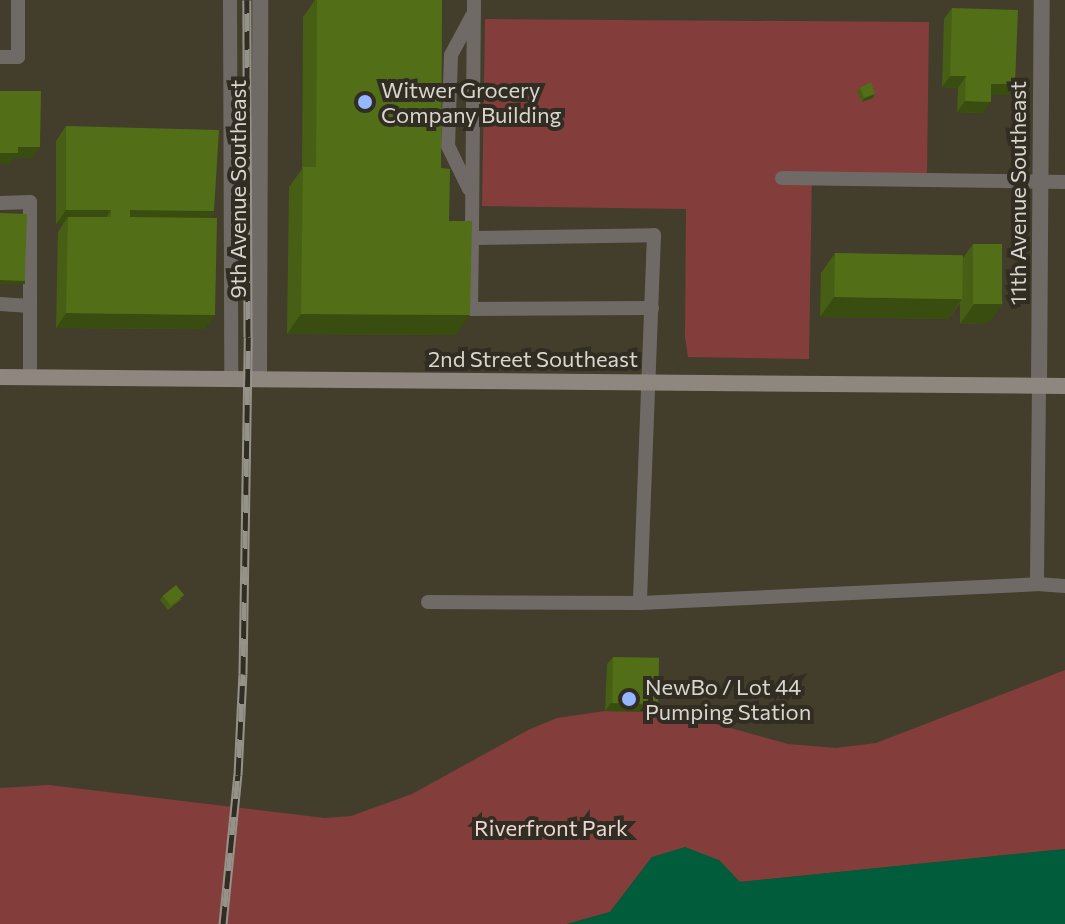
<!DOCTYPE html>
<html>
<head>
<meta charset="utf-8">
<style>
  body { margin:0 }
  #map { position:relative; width:1065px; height:924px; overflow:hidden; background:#3b372c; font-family:Commissioner,sans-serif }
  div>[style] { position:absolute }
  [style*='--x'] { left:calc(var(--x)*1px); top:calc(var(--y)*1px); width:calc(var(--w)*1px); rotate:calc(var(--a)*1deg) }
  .built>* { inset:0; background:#433d2b }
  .green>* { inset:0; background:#833d3b }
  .water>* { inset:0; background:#015c3b }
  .lane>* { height:14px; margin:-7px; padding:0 7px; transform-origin:7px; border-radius:7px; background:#706a67 }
  .street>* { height:16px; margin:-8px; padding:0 8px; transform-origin:8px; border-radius:8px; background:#706a67 }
  .secondary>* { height:16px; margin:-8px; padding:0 8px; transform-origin:8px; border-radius:8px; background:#8f8680 }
  .rail>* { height:9px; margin-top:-4.5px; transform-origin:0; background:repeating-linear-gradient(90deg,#312d22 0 18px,#95928a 0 36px); box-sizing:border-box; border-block:2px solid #95928a }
  .wall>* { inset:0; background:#475f14 }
  .shaded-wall>* { inset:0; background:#394d10; transform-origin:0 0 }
  .building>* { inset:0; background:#526e17; transform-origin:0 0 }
  .dots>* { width:22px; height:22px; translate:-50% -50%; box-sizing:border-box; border:4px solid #312d22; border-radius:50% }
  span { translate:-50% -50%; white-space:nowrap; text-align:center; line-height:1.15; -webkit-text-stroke:8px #312d22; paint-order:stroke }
  .poi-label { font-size:22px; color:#d8d6cf }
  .left { translate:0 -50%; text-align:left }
  .street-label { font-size:22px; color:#d8d6cf }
  .park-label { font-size:22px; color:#efd5d3 }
</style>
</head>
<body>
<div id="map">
  <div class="built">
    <div style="clip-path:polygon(0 0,1065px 0,1065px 851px,739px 882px,652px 857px,610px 912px,0 924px)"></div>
  </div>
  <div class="green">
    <div style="clip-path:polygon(485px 19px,929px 22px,927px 174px,812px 172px,809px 359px,688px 357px,685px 337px,686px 209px,482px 206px)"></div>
    <div style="clip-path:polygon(1065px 670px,1065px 849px,739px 882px,719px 860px,652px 857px,610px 912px,567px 924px,0 924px,0 788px,49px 785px,325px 818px,351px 816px,412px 794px,528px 730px,557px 718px,605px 711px,652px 712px,716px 724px,788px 744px,836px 748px,876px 743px)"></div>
  </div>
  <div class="water">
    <div style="clip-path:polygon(685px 847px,719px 860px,740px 882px,1065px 849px,1065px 924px,567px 924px,610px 912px,652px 857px)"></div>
  </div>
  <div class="lane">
    <div style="--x:230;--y:0;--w:379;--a:89.8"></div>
    <div style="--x:474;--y:0;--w:238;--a:90.5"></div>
    <div style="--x:472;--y:238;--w:182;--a:-0.9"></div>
    <div style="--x:654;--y:235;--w:368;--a:92.2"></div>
    <div style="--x:640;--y:603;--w:397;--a:-2.7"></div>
    <div style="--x:0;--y:57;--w:18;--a:0"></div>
    <div style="--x:18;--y:57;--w:57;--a:-90"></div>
    <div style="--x:782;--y:178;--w:283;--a:0.8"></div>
    <div style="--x:469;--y:189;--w:48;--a:-116"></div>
    <div style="--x:448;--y:146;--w:91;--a:-88.1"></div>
    <div style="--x:451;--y:55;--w:44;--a:-61.7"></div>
    <div style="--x:0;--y:203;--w:30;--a:-2"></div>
    <div style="--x:30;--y:202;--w:175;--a:90"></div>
    <div style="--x:472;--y:238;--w:71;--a:90.8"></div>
    <div style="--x:471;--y:309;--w:181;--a:-0.3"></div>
    <div style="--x:0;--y:304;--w:30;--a:4"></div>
    <div style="--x:1039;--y:386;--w:198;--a:90.6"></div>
    <div style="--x:1037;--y:584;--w:28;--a:4"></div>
    <div style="--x:428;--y:602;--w:212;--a:0.3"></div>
  </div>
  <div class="street">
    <div style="--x:259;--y:379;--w:379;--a:-89.8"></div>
    <div style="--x:1039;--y:386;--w:386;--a:-89.6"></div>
  </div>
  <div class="secondary">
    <div style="--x:0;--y:377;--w:1065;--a:0.48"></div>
  </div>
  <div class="rail">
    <div style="--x:223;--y:924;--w:150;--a:-84.3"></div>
    <div style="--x:238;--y:775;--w:101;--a:-87.2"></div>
    <div style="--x:243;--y:674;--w:337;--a:-89.1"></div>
    <div style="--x:248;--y:337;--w:337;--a:-90.2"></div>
  </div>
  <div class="wall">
    <div style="clip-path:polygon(315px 0,442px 0,441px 168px,449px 221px,456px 335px,287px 334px,289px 187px,302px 169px,303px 17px)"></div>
    <div style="clip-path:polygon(952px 8px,1015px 84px,1008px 95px,991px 95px,983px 113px,957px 112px,958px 88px,942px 87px,944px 19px)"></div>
    <div style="clip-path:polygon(860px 88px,873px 98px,862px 102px,857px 92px)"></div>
    <div style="clip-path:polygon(66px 126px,214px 211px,209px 218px,205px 329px,56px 328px,58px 232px,63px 224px,56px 224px,56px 141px)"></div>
    <div style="clip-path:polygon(973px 244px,1003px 303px,989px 323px,960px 324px,960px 303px,948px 319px,820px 317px,821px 273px,835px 253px,963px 258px)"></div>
    <div style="clip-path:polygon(163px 596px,182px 599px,168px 610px,160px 600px)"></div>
    <div style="clip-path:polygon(613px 657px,651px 712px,605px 711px,607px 664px)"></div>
  </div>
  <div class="shaded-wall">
    <div style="clip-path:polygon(950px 76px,966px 76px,958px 88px,942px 87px)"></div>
    <div style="clip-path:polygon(991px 84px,1015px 84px,1008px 95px,984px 95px)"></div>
    <div style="clip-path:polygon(875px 94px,873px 98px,862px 102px,864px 98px)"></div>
    <div style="clip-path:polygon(965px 101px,991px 102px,983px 113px,957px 112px)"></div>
    <div style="clip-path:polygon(18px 147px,40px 147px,32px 158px,14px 158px,10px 164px,0 164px,0 153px)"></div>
    <div style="clip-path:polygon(66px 210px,111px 210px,101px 225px,68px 217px,63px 224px,56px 224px)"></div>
    <div style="clip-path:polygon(130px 210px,214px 211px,204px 225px,120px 224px)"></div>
    <div style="left:0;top:280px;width:25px;height:4px"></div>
    <div style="clip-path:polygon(834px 297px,962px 299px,948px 319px,820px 317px)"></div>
    <div style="clip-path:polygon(1003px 303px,989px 323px,960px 324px,974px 304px)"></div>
    <div style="clip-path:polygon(66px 313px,215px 315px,205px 329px,56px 328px)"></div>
    <div style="clip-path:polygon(301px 314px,470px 315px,456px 335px,287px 334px)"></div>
    <div style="clip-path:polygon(611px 703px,657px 705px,651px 712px,605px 711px)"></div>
  </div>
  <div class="building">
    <div style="clip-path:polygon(317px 0,442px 0,441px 168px,450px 169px,449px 221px,472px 221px,470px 315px,301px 314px,303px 167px,316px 167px)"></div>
    <div style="clip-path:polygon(952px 8px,1018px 10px,1015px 84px,991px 84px,991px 102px,965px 101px,966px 76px,950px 76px)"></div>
    <div style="clip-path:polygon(871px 82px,875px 94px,864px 98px,860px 88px)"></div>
    <div style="clip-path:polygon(0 91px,41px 91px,40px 147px,18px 147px,18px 153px,0 153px)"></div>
    <div style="clip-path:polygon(66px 126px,219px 130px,214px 211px,130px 210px,130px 217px,217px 218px,215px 315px,66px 313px,68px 217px,111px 217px,111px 210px,66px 210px)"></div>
    <div style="left:0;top:213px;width:27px;height:67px;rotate:2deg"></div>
    <div style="left:973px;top:244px;width:29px;height:60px"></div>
    <div style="left:835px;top:253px;width:128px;height:44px;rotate:1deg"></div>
    <div style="left:176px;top:585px;width:13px;height:17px;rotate:51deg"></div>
    <div style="left:613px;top:657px;width:46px;height:46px;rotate:1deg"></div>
  </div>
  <div class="dots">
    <div style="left:365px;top:102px;background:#94b7fd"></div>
    <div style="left:629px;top:699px;background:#94b7fd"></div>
  </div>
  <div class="poi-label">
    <span class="left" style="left:381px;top:102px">Witwer Grocery<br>Company Building</span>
    <span class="left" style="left:645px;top:699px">NewBo / Lot 44<br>Pumping Station</span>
  </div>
  <div class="street-label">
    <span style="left:238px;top:189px;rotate:-90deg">9th Avenue Southeast</span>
    <span style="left:1018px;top:193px;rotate:-90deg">11th Avenue Southeast</span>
    <span style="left:533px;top:359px">2nd Street Southeast</span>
  </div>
  <div class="park-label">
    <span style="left:551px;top:828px">Riverfront Park</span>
  </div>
</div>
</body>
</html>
